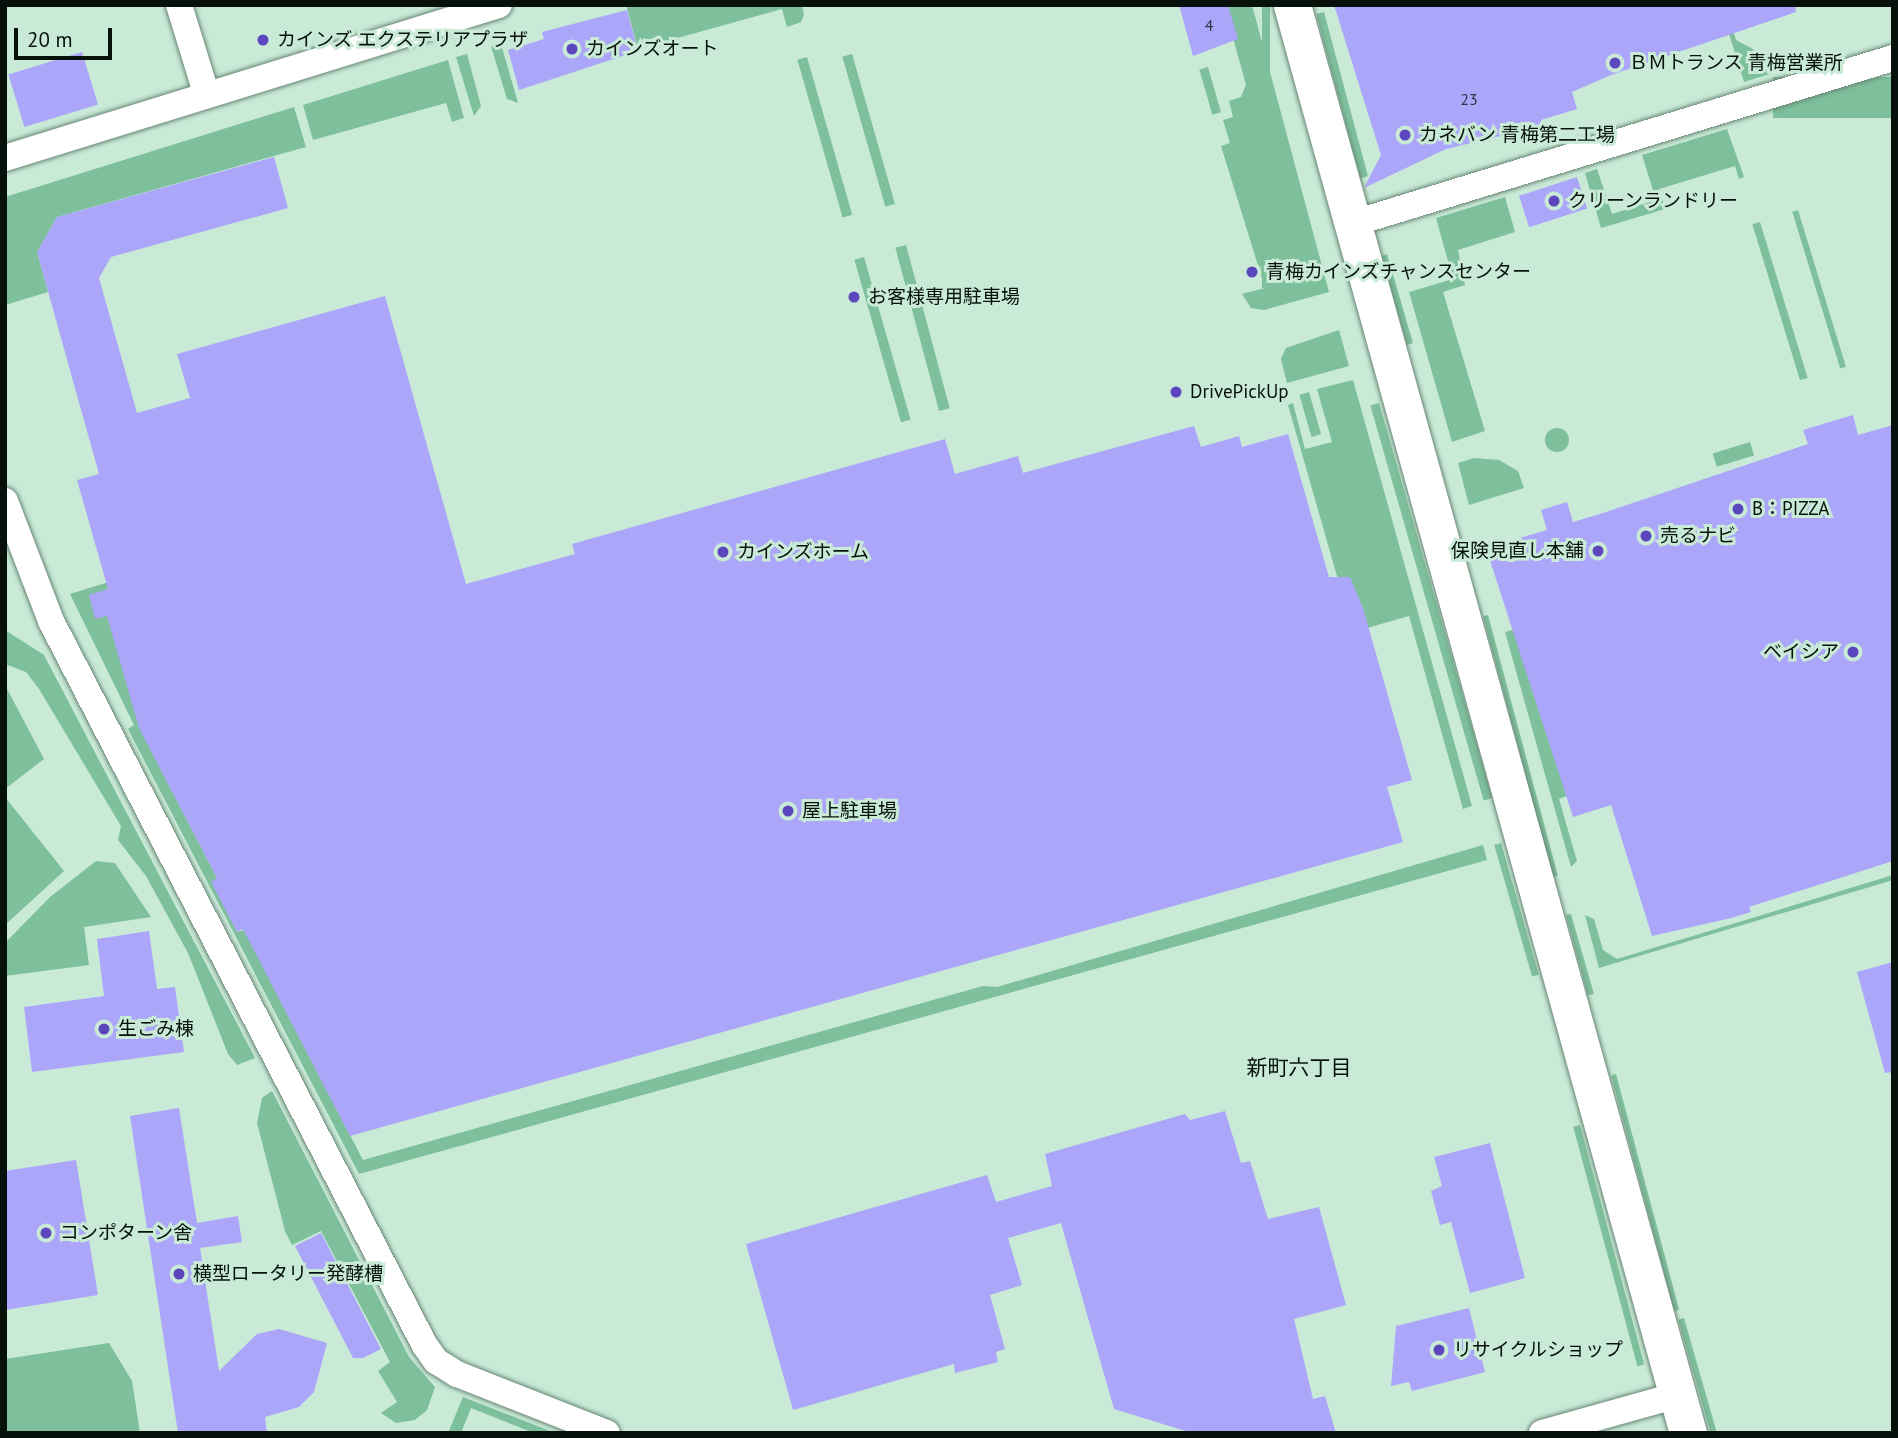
<!DOCTYPE html>
<html>
<head>
<meta charset="utf-8">
<style>
  body { margin:0 }
  #map { position:relative; width:1898px; height:1438px; overflow:hidden; background:#c9ead7; font-family:"PT Sans","Noto Sans JP",sans-serif }
  div>[style] { position:absolute }
  [style*='--x'] { left:calc(var(--x)*1px); top:calc(var(--y)*1px); width:calc(var(--w)*1px); rotate:calc(var(--a)*1deg) }
  .green>* { inset:0; background:#7ebf9c; transform-origin:0 0 }
  .round { border-radius:50% }
  .building>* { inset:0; background:#aba6f9; transform-origin:0 0 }
  .roads { filter:drop-shadow(0 0 2px #688575) drop-shadow(0 0 2px #688575) }
  .street>* { height:26px; margin:-13px; padding:0 13px; transform-origin:13px; border-radius:13px; background:#fff }
  .secondary>* { height:37px; margin:-18.5px; padding:0 18.5px; transform-origin:18.5px; border-radius:18.5px; background:#fff }
  .dots>* { width:19px; height:19px; translate:-50% -50%; box-sizing:border-box; border:4px solid #c9ead7; border-radius:50% }
  span { translate:-50% -50%; white-space:nowrap; text-align:center; line-height:1.15; -webkit-text-stroke:6px #c9ead7; paint-order:stroke }
  .number-label { font-size:16px; color:#2f3646 }
  .number-label span { -webkit-text-stroke-width:0 }
  .poi-label { font-size:19px; color:#06110b }
  .left { translate:0 -50%; text-align:left }
  .right { translate:-100% -50%; text-align:right }
  .neighbourhood-label { font-size:21px; color:#06110b }
  .frame { position:absolute; inset:0; border:7px solid #06110b; pointer-events:none }
  .scale { position:absolute; left:14px; top:28px; width:98px; height:32px; box-sizing:border-box; border:4px solid #06110b; border-top:0; padding-left:9px; font-size:21px; line-height:24px; white-space:nowrap; color:#06110b; -webkit-text-stroke:5px #c9ead7; paint-order:stroke }
</style>
</head>
<body>
<div id="map">
  <div class="green">
    <div style="clip-path:polygon(626px 5px,802px 5px,804px 15px,801px 22px,787px 27px,782px 9px,638px 49px)"></div>
    <div style="clip-path:polygon(1224px 5px,1252px 5px,1329px 292px,1264px 310px,1251px 308px,1242px 294px,1265px 288px,1221px 146px,1230px 143px,1223px 120px,1233px 117px,1229px 101px,1241px 97px,1246px 85px)"></div>
    <div style="left:1262px;top:5px;width:8px;height:283px"></div>
    <div style="clip-path:polygon(1720px 5px,1725px 5px,1736px 40px,1764px 55px,1770px 74px,1744px 82px)"></div>
    <div style="left:1324px;top:12px;width:170px;height:8px;rotate:75deg"></div>
    <div style="clip-path:polygon(501px 44px,518px 103px,507px 99px,491px 46px)"></div>
    <div style="clip-path:polygon(467px 54px,481px 106px,474px 116px,456px 57px)"></div>
    <div style="left:852px;top:54px;width:156px;height:10px;rotate:74deg"></div>
    <div style="left:807px;top:57px;width:164px;height:10px;rotate:74deg"></div>
    <div style="clip-path:polygon(448px 60px,464px 118px,452px 122px,446px 103px,313px 140px,303px 105px)"></div>
    <div style="left:1208px;top:67px;width:47px;height:9px;rotate:74deg"></div>
    <div style="left:1893px;top:77px;width:41px;height:120px;rotate:90deg"></div>
    <div style="clip-path:polygon(294px 107px,306px 147px,57px 217px,37px 252px,48px 292px,5px 305px,5px 197px)"></div>
    <div style="clip-path:polygon(1727px 129px,1744px 177px,1739px 179px,1735px 166px,1659px 189px,1665px 209px,1601px 228px,1585px 173px,1597px 169px,1612px 214px,1656px 200px,1642px 155px)"></div>
    <div style="clip-path:polygon(1505px 197px,1515px 232px,1458px 250px,1465px 285px,1443px 292px,1485px 431px,1452px 442px,1409px 292px,1453px 279px,1436px 218px)"></div>
    <div style="left:1798px;top:210px;width:164px;height:6px;rotate:73deg"></div>
    <div style="left:1760px;top:222px;width:163px;height:8px;rotate:73deg"></div>
    <div style="left:906px;top:245px;width:169px;height:11px;rotate:75deg"></div>
    <div style="clip-path:polygon(1387px 254px,1413px 343px,1407px 345px,1382px 256px)"></div>
    <div style="left:864px;top:257px;width:169px;height:10px;rotate:74deg"></div>
    <div style="clip-path:polygon(1339px 330px,1349px 366px,1287px 383px,1281px 359px,1286px 348px)"></div>
    <div style="clip-path:polygon(1353px 380px,1472px 806px,1463px 809px,1409px 616px,1353px 632px,1288px 405px,1293px 403px,1305px 449px,1332px 442px,1317px 389px)"></div>
    <div style="left:1309px;top:392px;width:44px;height:10px;rotate:74deg"></div>
    <div style="left:1379px;top:403px;width:411px;height:9px;rotate:74deg"></div>
    <div class="round" style="left:1545px;top:428px;width:24px;height:24px"></div>
    <div style="left:1750px;top:442px;width:14px;height:39px;rotate:73deg"></div>
    <div style="clip-path:polygon(1474px 458px,1499px 460px,1518px 471px,1524px 488px,1469px 505px,1458px 463px)"></div>
    <div style="clip-path:polygon(128px 576px,138px 725px,217px 878px,212px 882px,237px 932px,244px 930px,363px 1160px,983px 986px,997px 987px,1483px 845px,1487px 860px,359px 1174px,128px 729px,134px 725px,70px 594px)"></div>
    <div style="left:1488px;top:615px;width:270px;height:5px;rotate:75deg"></div>
    <div style="clip-path:polygon(1516px 629px,1567px 796px,1559px 799px,1577px 861px,1571px 867px,1505px 632px)"></div>
    <div style="clip-path:polygon(5px 630px,44px 655px,255px 1058px,237px 1065px,228px 1054px,188px 953px,146px 876px,118px 840px,121px 826px,39px 689px,26px 672px,5px 664px)"></div>
    <div style="clip-path:polygon(5px 685px,44px 759px,5px 789px)"></div>
    <div style="clip-path:polygon(5px 797px,64px 871px,5px 925px)"></div>
    <div style="left:1501px;top:843px;width:137px;height:7px;rotate:74deg"></div>
    <div style="clip-path:polygon(96px 861px,115px 863px,151px 917px,84px 927px,89px 965px,5px 976px,5px 943px,50px 897px)"></div>
    <div style="clip-path:polygon(1893px 875px,1893px 880px,1599px 968px,1585px 915px,1594px 919px,1603px 950px,1617px 959px)"></div>
    <div style="clip-path:polygon(1571px 914px,1594px 994px,1588px 995px,1566px 915px)"></div>
    <div style="left:1616px;top:1074px;width:244px;height:5px;rotate:75deg"></div>
    <div style="clip-path:polygon(272px 1091px,409px 1357px,435px 1387px,427px 1410px,415px 1420px,396px 1423px,381px 1413px,397px 1402px,378px 1371px,390px 1362px,321px 1231px,292px 1245px,285px 1231px,257px 1123px,262px 1098px)"></div>
    <div style="left:1580px;top:1125px;width:248px;height:7px;rotate:75deg"></div>
    <div style="left:1684px;top:1318px;width:119px;height:6px;rotate:74deg"></div>
    <div style="clip-path:polygon(109px 1343px,132px 1381px,140px 1433px,5px 1433px,5px 1359px)"></div>
    <div style="clip-path:polygon(463px 1397px,555px 1433px,534px 1433px,471px 1408px,461px 1433px,448px 1433px)"></div>
  </div>
  <div class="building">
    <div style="clip-path:polygon(1179px 5px,1228px 5px,1238px 39px,1193px 56px)"></div>
    <div style="clip-path:polygon(1334px 5px,1795px 5px,1796px 12px,1611px 75px,1572px 92px,1577px 109px,1541px 120px,1543px 126px,1446px 149px,1364px 188px,1381px 155px)"></div>
    <div style="clip-path:polygon(627px 10px,638px 51px,519px 90px,508px 50px,544px 39px,542px 32px)"></div>
    <div style="left:82px;top:52px;width:55px;height:77px;rotate:73deg"></div>
    <div style="clip-path:polygon(274px 157px,288px 208px,111px 257px,99px 278px,137px 413px,190px 398px,177px 354px,385px 296px,466px 584px,575px 554px,572px 544px,945px 439px,955px 474px,1018px 456px,1023px 473px,1194px 426px,1201px 447px,1239px 436px,1242px 447px,1288px 434px,1329px 577px,1350px 577px,1363px 608px,1412px 780px,1387px 787px,1403px 842px,350px 1136px,243px 929px,237px 932px,211px 882px,217px 878px,139px 728px,107px 616px,95px 619px,89px 595px,108px 589px,77px 480px,99px 474px,37px 252px,57px 217px)"></div>
    <div style="left:1577px;top:177px;width:33px;height:61px;rotate:72deg"></div>
    <div style="clip-path:polygon(1853px 415px,1858px 435px,1893px 425px,1893px 861px,1749px 907px,1751px 912px,1731px 918px,1652px 936px,1611px 805px,1573px 817px,1486px 548px,1547px 530px,1541px 510px,1567px 502px,1573px 522px,1603px 513px,1808px 444px,1803px 430px)"></div>
    <div style="clip-path:polygon(149px 931px,157px 989px,175px 987px,184px 1052px,32px 1072px,24px 1007px,104px 996px,97px 939px)"></div>
    <div style="clip-path:polygon(1893px 962px,1893px 1072px,1885px 1073px,1857px 972px)"></div>
    <div style="clip-path:polygon(179px 1108px,197px 1223px,238px 1216px,242px 1242px,200px 1248px,219px 1371px,257px 1334px,279px 1329px,327px 1343px,314px 1392px,299px 1407px,265px 1417px,267px 1433px,178px 1433px,130px 1116px)"></div>
    <div style="clip-path:polygon(1225px 1111px,1241px 1163px,1250px 1161px,1268px 1219px,1319px 1207px,1346px 1305px,1294px 1319px,1313px 1399px,1325px 1396px,1336px 1433px,1192px 1433px,1114px 1409px,1061px 1223px,1008px 1238px,1022px 1285px,990px 1295px,1005px 1349px,996px 1352px,998px 1362px,955px 1373px,954px 1364px,793px 1410px,746px 1244px,987px 1175px,996px 1202px,1052px 1186px,1045px 1154px,1185px 1114px,1190px 1120px)"></div>
    <div style="clip-path:polygon(1490px 1143px,1525px 1278px,1470px 1293px,1451px 1222px,1440px 1225px,1431px 1191px,1442px 1186px,1434px 1157px)"></div>
    <div style="clip-path:polygon(76px 1160px,98px 1295px,5px 1310px,5px 1171px)"></div>
    <div style="clip-path:polygon(321px 1233px,381px 1349px,363px 1358px,353px 1358px,295px 1246px)"></div>
    <div style="clip-path:polygon(1469px 1308px,1485px 1372px,1412px 1391px,1409px 1382px,1391px 1386px,1396px 1326px)"></div>
  </div>
  <div class="roads">
    <div class="street">
      <div style="--x:179;--y:5;--w:92;--a:72.9"></div>
      <div style="--x:5;--y:158;--w:517;--a:-17.21"></div>
      <div style="--x:1351;--y:224;--w:567;--a:-17.03"></div>
      <div style="--x:5;--y:501;--w:129;--a:69"></div>
      <div style="--x:51;--y:621;--w:814;--a:62.71"></div>
      <div style="--x:424;--y:1344;--w:21;--a:55"></div>
      <div style="--x:436;--y:1361;--w:25;--a:32"></div>
      <div style="--x:457;--y:1374;--w:161;--a:21.5"></div>
      <div style="--x:1542;--y:1433;--w:141;--a:-15.6"></div>
    </div>
    <div class="secondary">
      <div style="--x:1292;--y:5;--w:1482;--a:74.5"></div>
    </div>
  </div>
  <div class="dots">
    <div style="left:263px;top:40px;background:#5c46be"></div>
    <div style="left:572px;top:49px;background:#5c46be"></div>
    <div style="left:1615px;top:63px;background:#5c46be"></div>
    <div style="left:1405px;top:135px;background:#5c46be"></div>
    <div style="left:1554px;top:201px;background:#5c46be"></div>
    <div style="left:1252px;top:272px;background:#5c46be"></div>
    <div style="left:854px;top:297px;background:#5c46be"></div>
    <div style="left:1176px;top:392px;background:#5c46be"></div>
    <div style="left:1738px;top:509px;background:#5c46be"></div>
    <div style="left:1646px;top:536px;background:#5c46be"></div>
    <div style="left:1598px;top:551px;background:#5c46be"></div>
    <div style="left:723px;top:552px;background:#5c46be"></div>
    <div style="left:1853px;top:652px;background:#5c46be"></div>
    <div style="left:788px;top:811px;background:#5c46be"></div>
    <div style="left:104px;top:1029px;background:#5c46be"></div>
    <div style="left:46px;top:1233px;background:#5c46be"></div>
    <div style="left:179px;top:1274px;background:#5c46be"></div>
    <div style="left:1439px;top:1350px;background:#5c46be"></div>
  </div>
  <div class="number-label">
    <span style="left:1209px;top:25px">4</span>
    <span style="left:1469px;top:99px">23</span>
  </div>
  <div class="poi-label">
    <span class="left" style="left:277px;top:40px">カインズ エクステリアプラザ</span>
    <span class="left" style="left:586px;top:49px">カインズオート</span>
    <span class="left" style="left:1629px;top:63px">ＢＭトランス 青梅営業所</span>
    <span class="left" style="left:1419px;top:135px">カネバン 青梅第二工場</span>
    <span class="left" style="left:1568px;top:201px">クリーンランドリー</span>
    <span class="left" style="left:1266px;top:272px">青梅カインズチャンスセンター</span>
    <span class="left" style="left:868px;top:297px">お客様専用駐車場</span>
    <span class="left" style="left:1190px;top:392px">DrivePickUp</span>
    <span class="left" style="left:1752px;top:509px">B：PIZZA</span>
    <span class="left" style="left:1660px;top:536px">売るナビ</span>
    <span class="right" style="left:1584px;top:551px">保険見直し本舗</span>
    <span class="left" style="left:737px;top:552px">カインズホーム</span>
    <span class="right" style="left:1839px;top:652px">ベイシア</span>
    <span class="left" style="left:802px;top:811px">屋上駐車場</span>
    <span class="left" style="left:118px;top:1029px">生ごみ棟</span>
    <span class="left" style="left:60px;top:1233px">コンポターン舎</span>
    <span class="left" style="left:193px;top:1274px">横型ロータリー発酵槽</span>
    <span class="left" style="left:1453px;top:1350px">リサイクルショップ</span>
  </div>
  <div class="neighbourhood-label">
    <span style="left:1299px;top:1068px">新町六丁目</span>
  </div>
  <div class="frame"></div>
  <div class="scale">20 m</div>
</div>
</body>
</html>
